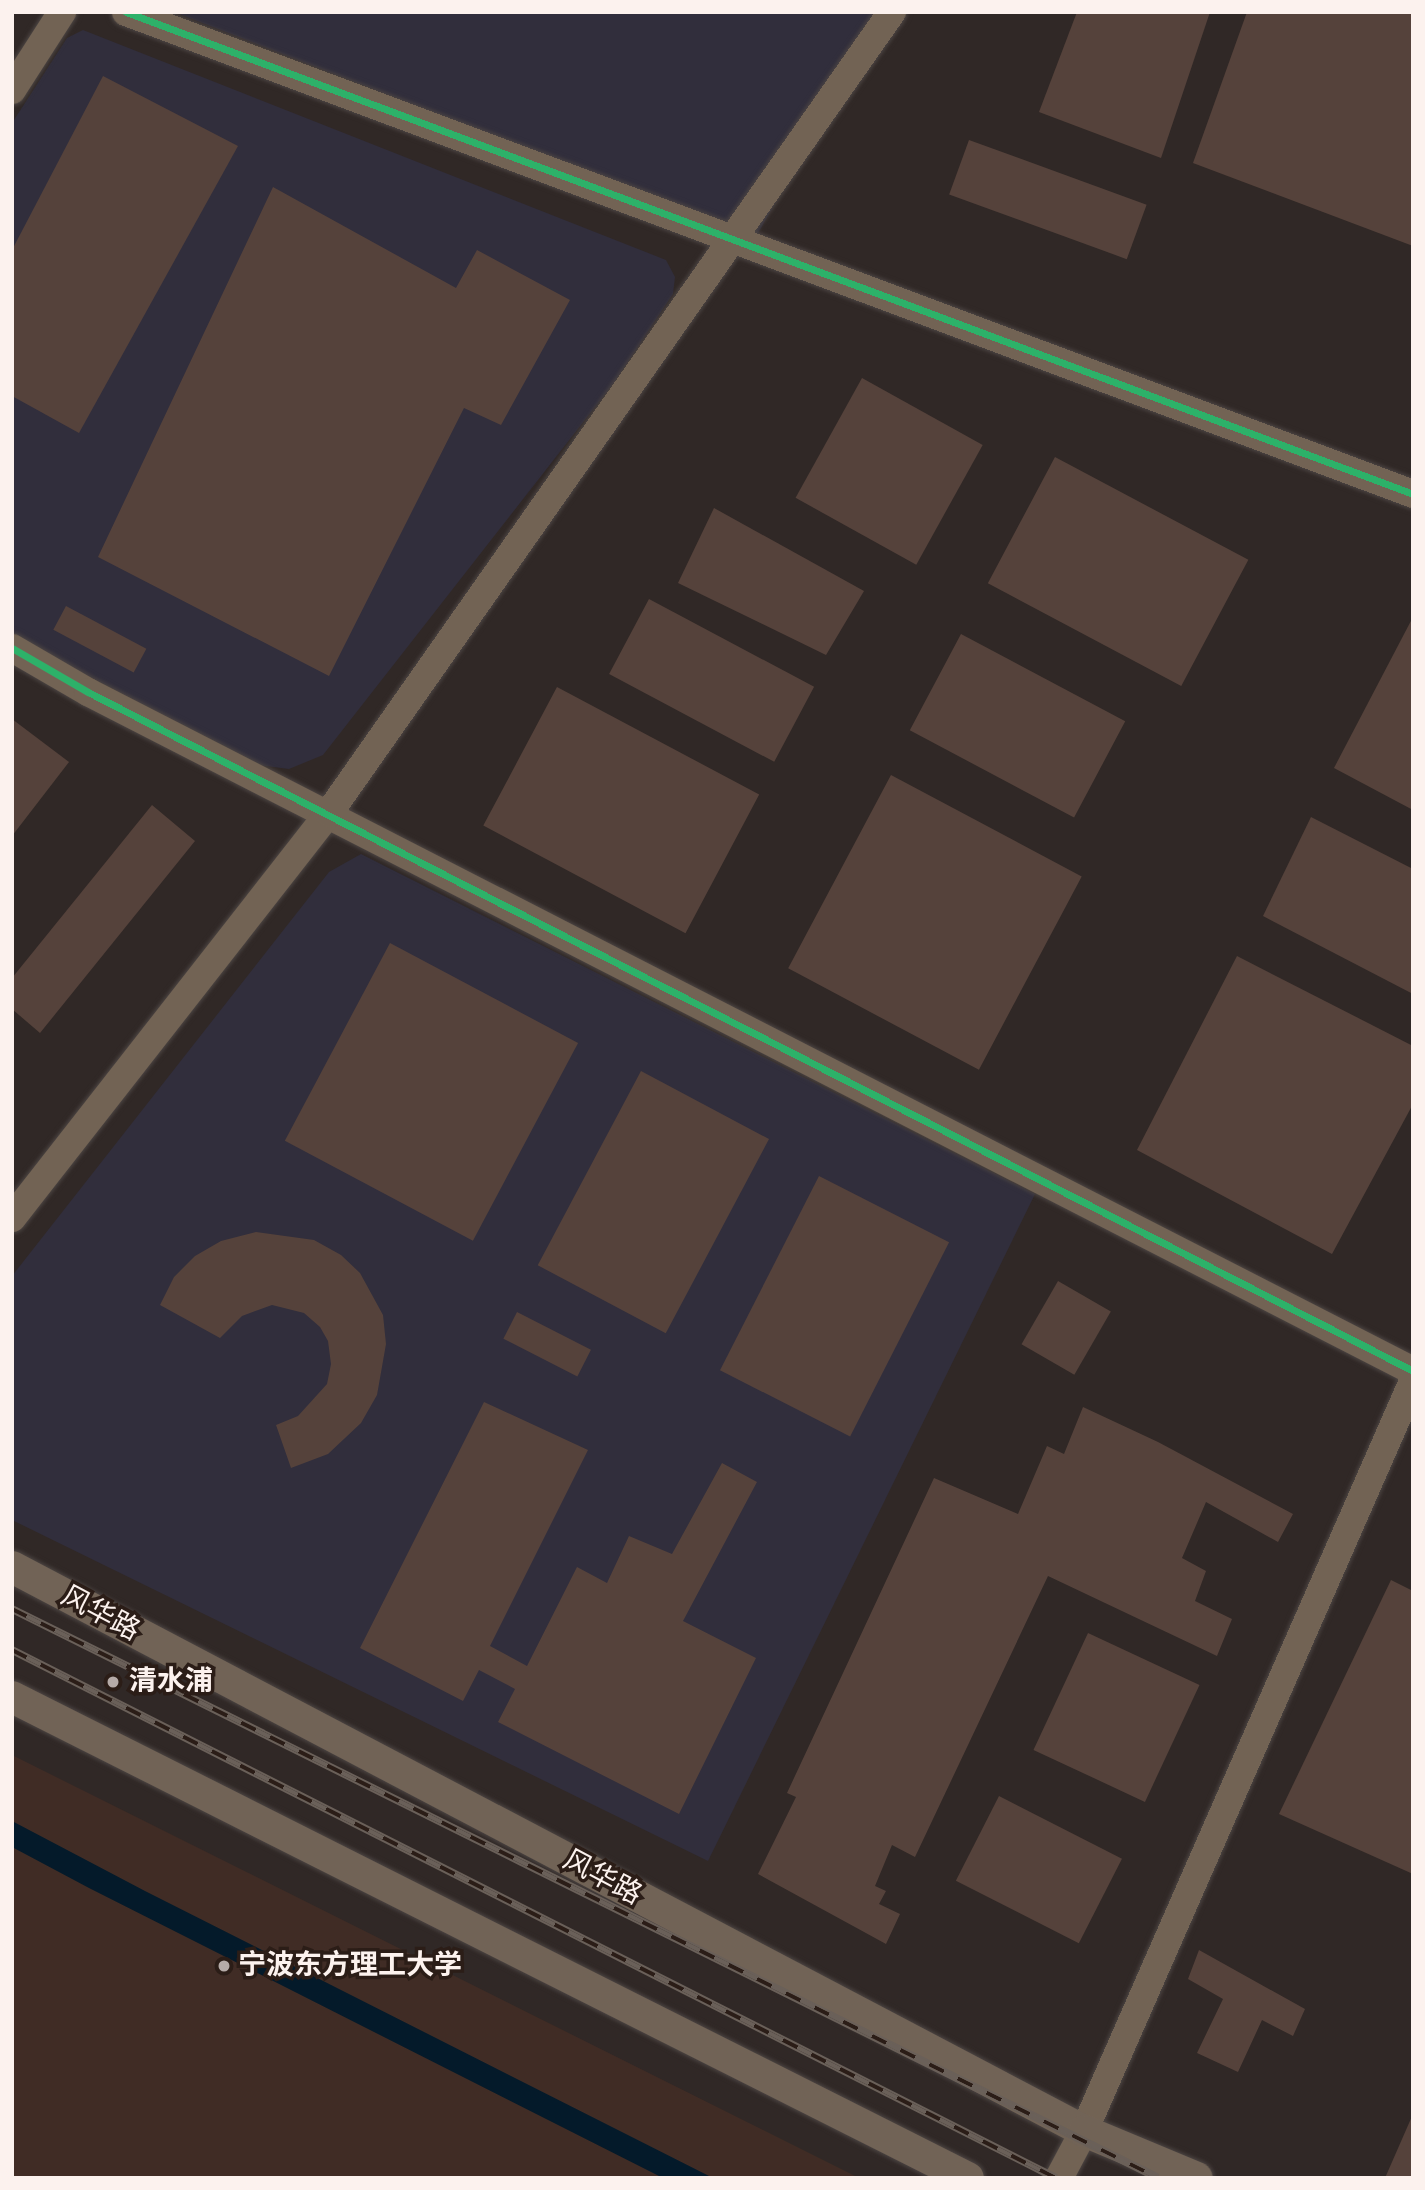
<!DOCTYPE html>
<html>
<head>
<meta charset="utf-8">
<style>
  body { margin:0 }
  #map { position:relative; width:1425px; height:2190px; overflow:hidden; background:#302826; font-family:Spectral,"Noto Sans SC",serif }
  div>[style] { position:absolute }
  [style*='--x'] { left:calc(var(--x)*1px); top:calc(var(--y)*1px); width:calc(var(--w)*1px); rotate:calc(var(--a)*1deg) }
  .built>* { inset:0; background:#402c25 }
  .industrial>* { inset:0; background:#312e3c }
  .water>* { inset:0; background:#041a2a }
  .building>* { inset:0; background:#55423b; transform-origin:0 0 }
  .roads { filter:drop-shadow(0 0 2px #4c4543) drop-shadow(0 0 2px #4c4543) }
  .secondary>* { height:28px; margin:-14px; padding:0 14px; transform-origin:14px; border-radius:14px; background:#726354 }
  .primary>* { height:32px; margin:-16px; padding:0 16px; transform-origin:16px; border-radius:16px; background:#716356 }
  .rail>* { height:8px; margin-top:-4px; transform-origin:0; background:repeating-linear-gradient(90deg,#2b1d17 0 16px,#6a6059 0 32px); box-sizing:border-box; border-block:2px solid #6a6059 }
  .cycleway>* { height:7px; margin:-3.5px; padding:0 3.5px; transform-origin:3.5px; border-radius:3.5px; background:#2db169 }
  .dots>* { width:19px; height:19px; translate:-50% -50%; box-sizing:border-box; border:4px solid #2b1d17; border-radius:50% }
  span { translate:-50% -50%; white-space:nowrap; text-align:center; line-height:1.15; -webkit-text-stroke:7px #2b1d17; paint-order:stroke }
  .street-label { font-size:28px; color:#fcf2ee }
  .poi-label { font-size:28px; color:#fcf2ee; font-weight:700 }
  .left { translate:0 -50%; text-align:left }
  .frame { position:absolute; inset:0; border:14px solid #fcf2ee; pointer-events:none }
</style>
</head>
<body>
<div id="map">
  <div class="built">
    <div style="clip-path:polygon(12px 1755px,859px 2178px,12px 2178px)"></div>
  </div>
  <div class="industrial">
    <div style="clip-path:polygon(174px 12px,883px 12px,756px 237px)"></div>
    <div style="clip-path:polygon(83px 30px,666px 260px,675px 277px,673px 294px,613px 384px,323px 755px,289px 769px,258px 765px,12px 636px,12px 123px,67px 38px)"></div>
    <div style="clip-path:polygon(361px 854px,1035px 1194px,708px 1861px,12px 1520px,12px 1276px,329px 872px)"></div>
  </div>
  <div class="water">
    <div style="clip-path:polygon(12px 1821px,145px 1891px,713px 2178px,663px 2178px,89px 1888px,12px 1847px)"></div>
  </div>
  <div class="building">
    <div style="clip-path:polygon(1077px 12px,1210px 12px,1161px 158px,1039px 112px)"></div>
    <div style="clip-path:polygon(1247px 12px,1413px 12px,1413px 246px,1193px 163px)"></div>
    <div style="clip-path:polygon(103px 76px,238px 146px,79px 433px,12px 396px,12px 250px)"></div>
    <div style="left:969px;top:140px;width:189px;height:58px;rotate:20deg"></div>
    <div style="clip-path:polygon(273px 187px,456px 288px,477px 250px,570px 300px,501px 425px,464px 408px,329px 676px,98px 557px)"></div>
    <div style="left:862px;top:378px;width:138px;height:137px;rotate:29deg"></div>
    <div style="left:1055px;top:457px;width:219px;height:143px;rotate:28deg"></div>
    <div style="clip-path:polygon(714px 508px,864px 591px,826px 655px,678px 583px)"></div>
    <div style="left:649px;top:599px;width:187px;height:85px;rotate:28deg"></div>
    <div style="left:66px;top:606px;width:91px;height:27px;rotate:28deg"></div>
    <div style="clip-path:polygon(1413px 617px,1413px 810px,1334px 768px)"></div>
    <div style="left:961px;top:634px;width:186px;height:109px;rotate:28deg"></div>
    <div style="left:557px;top:687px;width:229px;height:157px;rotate:28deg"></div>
    <div style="clip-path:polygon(12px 719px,69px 762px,12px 836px)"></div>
    <div style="left:891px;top:775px;width:216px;height:219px;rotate:28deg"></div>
    <div style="clip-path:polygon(152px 805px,195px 841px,40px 1033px,12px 1009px,12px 978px)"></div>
    <div style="clip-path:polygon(1311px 817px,1413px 869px,1413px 994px,1263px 916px)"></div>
    <div style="left:390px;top:943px;width:213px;height:224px;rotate:28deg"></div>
    <div style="clip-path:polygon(1237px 956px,1413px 1046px,1413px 1104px,1332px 1254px,1137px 1150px)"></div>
    <div style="left:641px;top:1071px;width:145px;height:220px;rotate:28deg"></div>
    <div style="left:819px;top:1176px;width:146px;height:218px;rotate:27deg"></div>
    <div style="clip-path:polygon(256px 1232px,314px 1240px,341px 1255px,360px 1273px,383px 1315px,386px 1344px,377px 1395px,361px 1423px,328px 1454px,291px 1468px,276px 1425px,298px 1416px,327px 1384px,331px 1364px,328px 1341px,320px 1327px,304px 1313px,272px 1305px,242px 1316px,220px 1338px,160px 1305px,174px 1277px,195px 1256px,221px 1241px)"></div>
    <div style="left:1058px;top:1281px;width:61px;height:73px;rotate:30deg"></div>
    <div style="left:517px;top:1312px;width:83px;height:30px;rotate:27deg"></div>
    <div style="clip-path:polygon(484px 1402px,588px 1450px,490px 1646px,527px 1666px,577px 1567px,607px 1583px,629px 1536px,672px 1554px,722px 1463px,757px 1482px,683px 1621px,756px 1658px,679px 1814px,498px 1722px,515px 1689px,479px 1670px,463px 1701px,360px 1648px)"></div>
    <div style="clip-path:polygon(1083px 1407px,1158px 1442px,1293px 1514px,1278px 1542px,1206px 1502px,1182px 1558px,1206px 1571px,1195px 1601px,1232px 1619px,1217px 1656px,1048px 1576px,915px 1857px,892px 1845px,875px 1886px,886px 1891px,879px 1904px,900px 1914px,886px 1944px,758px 1874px,796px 1797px,787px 1793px,934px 1478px,1018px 1514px,1047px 1446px,1064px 1454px)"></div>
    <div style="clip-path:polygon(1391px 1580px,1413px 1591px,1413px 1874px,1279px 1814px)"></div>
    <div style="left:1088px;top:1633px;width:123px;height:129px;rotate:25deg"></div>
    <div style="left:999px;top:1796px;width:138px;height:95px;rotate:27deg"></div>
    <div style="clip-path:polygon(1199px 1950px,1305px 2009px,1293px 2036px,1262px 2020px,1238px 2072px,1197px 2053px,1223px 1999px,1188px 1979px)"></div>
    <div style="clip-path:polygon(1413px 2114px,1413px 2178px,1385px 2178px)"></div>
  </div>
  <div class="roads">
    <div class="secondary">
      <div style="--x:126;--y:12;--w:1374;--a:20.53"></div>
      <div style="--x:12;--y:90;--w:93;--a:-57.3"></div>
      <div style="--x:12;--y:648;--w:88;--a:30.1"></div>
      <div style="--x:88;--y:692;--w:1489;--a:27.13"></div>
      <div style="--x:12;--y:1218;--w:514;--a:-51.95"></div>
      <div style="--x:329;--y:813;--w:979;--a:-54.9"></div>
      <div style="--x:1059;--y:2178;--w:53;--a:-62"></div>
      <div style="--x:1084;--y:2131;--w:819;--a:-66.31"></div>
    </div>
    <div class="primary">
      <div style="--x:12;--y:1567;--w:1211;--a:27.75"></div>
      <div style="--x:1084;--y:2131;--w:122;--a:22.6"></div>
      <div style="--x:12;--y:1697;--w:1070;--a:26.71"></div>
    </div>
  </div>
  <div class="rail">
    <div style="--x:12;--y:1609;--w:1279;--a:26.4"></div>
    <div style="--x:12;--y:1650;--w:1170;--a:26.83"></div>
  </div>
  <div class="cycleway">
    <div style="--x:126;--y:12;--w:1374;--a:20.53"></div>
    <div style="--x:12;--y:648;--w:88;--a:30.1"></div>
    <div style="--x:88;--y:692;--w:1489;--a:27.13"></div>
  </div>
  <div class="dots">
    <div style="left:113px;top:1682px;background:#b5aba8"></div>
    <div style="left:224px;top:1966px;background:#b5aba8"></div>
  </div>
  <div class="street-label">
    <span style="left:100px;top:1614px;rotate:28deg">风华路</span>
    <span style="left:602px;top:1878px;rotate:28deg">风华路</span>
  </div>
  <div class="poi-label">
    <span class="left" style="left:129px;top:1682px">清水浦</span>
    <span class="left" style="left:238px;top:1966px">宁波东方理工大学</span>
  </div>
  <div class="frame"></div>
</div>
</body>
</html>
